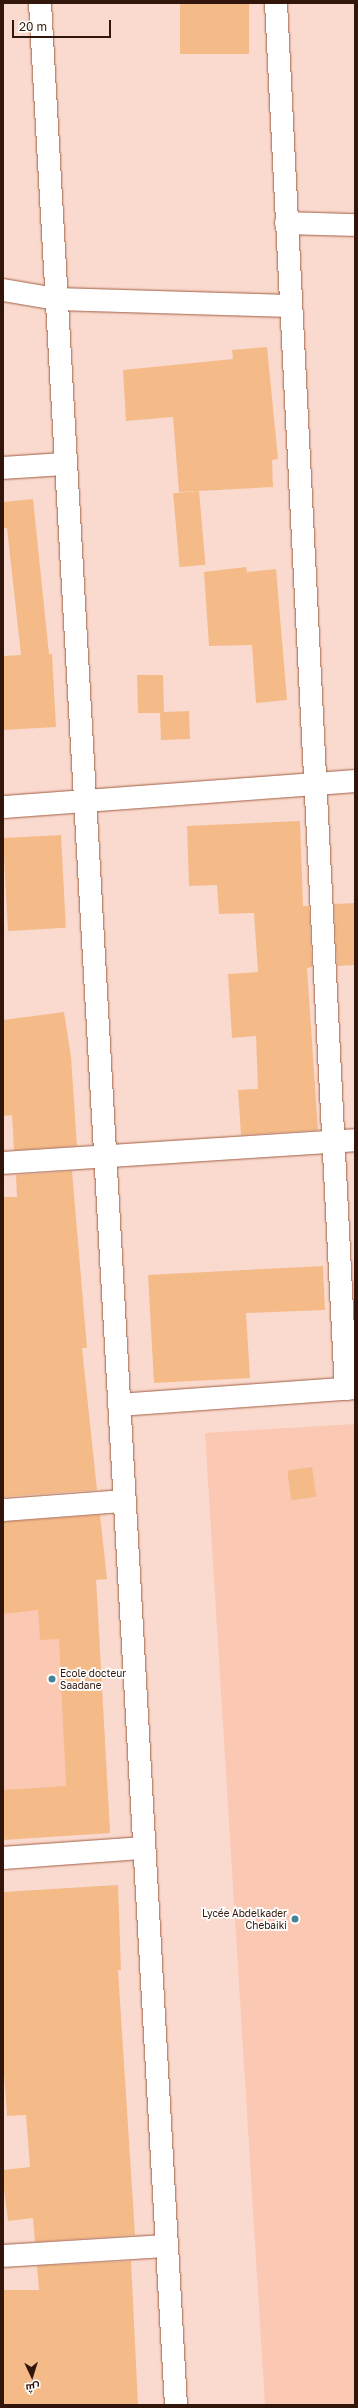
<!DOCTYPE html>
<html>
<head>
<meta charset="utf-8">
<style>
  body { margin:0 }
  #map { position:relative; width:358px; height:2408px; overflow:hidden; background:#fadace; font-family:"Golos Text",Cairo,sans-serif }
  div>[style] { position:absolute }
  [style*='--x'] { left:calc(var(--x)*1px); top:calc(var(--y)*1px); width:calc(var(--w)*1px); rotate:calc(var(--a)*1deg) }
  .built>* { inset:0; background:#fbc8b4 }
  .building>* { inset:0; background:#f4bb89; transform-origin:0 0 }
  .roads { filter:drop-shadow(0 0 1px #a25e43) drop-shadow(0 0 1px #a25e43) }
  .minor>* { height:22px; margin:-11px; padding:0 11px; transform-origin:11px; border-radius:11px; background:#fff }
  .dots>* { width:11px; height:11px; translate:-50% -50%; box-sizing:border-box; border:2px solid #fff; border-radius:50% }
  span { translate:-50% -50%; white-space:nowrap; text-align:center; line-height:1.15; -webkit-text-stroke:3.5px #fff; paint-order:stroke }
  .poi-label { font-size:10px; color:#32160b }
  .left { translate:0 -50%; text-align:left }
  .right { translate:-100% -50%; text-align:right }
  .frame { position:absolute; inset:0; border:4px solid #32160b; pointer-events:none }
  .north { position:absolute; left:12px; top:2356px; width:40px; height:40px; -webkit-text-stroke:3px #fff; paint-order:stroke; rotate:176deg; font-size:11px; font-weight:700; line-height:16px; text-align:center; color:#32160b }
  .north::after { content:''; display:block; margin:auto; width:14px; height:18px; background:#32160b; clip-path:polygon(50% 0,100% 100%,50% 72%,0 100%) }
  .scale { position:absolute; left:12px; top:20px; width:99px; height:18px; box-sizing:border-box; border:2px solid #32160b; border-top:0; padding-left:5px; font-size:12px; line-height:14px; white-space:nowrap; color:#32160b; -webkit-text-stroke:3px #fff; paint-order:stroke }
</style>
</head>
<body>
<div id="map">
  <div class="built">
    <div style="clip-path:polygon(355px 1424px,355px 2405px,265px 2405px,205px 1433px)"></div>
    <div style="clip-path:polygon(96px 1577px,110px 1833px,3px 1839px,3px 1599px)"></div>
  </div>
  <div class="building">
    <div style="left:180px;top:3px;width:69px;height:51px"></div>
    <div style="clip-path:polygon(267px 347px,278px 459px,272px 460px,273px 487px,179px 492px,173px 417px,126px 421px,123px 370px,233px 359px,232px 350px)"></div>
    <div style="left:199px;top:491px;width:74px;height:26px;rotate:85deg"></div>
    <div style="clip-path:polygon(33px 499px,49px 654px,52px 654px,56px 727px,3px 730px,3px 656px,21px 655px,7px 528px,3px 528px,3px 502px)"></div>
    <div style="clip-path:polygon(246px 567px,247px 572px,276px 569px,287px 700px,256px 703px,252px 645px,209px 646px,204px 572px)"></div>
    <div style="clip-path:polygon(137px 675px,163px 675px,164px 712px,189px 711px,190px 739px,161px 740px,160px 713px,138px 713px)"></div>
    <div style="clip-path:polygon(300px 821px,303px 906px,309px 906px,312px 967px,307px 968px,318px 1130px,241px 1135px,238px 1090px,258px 1089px,256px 1036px,232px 1038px,228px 974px,258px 972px,254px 913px,219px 914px,217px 885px,189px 886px,187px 826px)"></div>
    <div style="left:61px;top:835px;width:93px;height:58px;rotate:87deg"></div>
    <div style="clip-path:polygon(355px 903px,355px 965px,337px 966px,334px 904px)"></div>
    <div style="clip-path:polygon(64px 1012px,71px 1057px,77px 1146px,14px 1150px,12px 1115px,3px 1116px,3px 1020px)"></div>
    <div style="clip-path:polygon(72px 1171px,87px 1348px,82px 1348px,97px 1490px,3px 1497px,3px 1197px,17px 1197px,16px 1175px)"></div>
    <div style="clip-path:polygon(323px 1266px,325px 1310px,246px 1313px,250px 1378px,154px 1383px,148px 1275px)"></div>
    <div style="left:312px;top:1467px;width:30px;height:25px;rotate:82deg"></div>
    <div style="clip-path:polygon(100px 1515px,107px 1579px,96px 1580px,110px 1833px,3px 1840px,3px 1790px,66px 1786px,59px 1639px,40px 1640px,38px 1610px,3px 1614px,3px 1522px)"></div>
    <div style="clip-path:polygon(118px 1885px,121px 1970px,118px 1970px,135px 2235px,35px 2242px,33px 2218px,8px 2221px,3px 2181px,3px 2170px,30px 2167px,26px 2115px,7px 2116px,3px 2060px,3px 1892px)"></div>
    <div style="clip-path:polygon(131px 2261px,138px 2405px,3px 2405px,3px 2290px,39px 2290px,37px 2266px)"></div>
  </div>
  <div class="roads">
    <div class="minor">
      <div style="--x:40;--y:3;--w:2406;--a:86.76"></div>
      <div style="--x:276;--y:3;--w:1388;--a:87.11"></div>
      <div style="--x:286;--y:223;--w:69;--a:1.7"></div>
      <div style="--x:3;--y:290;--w:54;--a:9.6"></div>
      <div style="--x:56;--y:299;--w:234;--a:1.7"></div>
      <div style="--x:3;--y:468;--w:62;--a:-3.7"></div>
      <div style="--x:3;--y:807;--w:353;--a:-4.2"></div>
      <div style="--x:3;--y:1163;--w:353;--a:-3.7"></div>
      <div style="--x:119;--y:1405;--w:237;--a:-4.1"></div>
      <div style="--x:3;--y:1510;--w:121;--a:-4.3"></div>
      <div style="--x:3;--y:1858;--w:141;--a:-4.1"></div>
      <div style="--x:3;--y:2256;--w:164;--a:-3.5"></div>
    </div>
  </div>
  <div class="dots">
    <div style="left:52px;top:1679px;background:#448398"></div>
    <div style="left:295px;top:1919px;background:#448398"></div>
  </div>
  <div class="poi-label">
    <span class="left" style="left:60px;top:1679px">Ecole docteur<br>Saadane</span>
    <span class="right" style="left:287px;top:1919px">Lycée Abdelkader<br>Chebaiki</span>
  </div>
  <div class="frame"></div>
  <div class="north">ش</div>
  <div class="scale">20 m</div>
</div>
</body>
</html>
